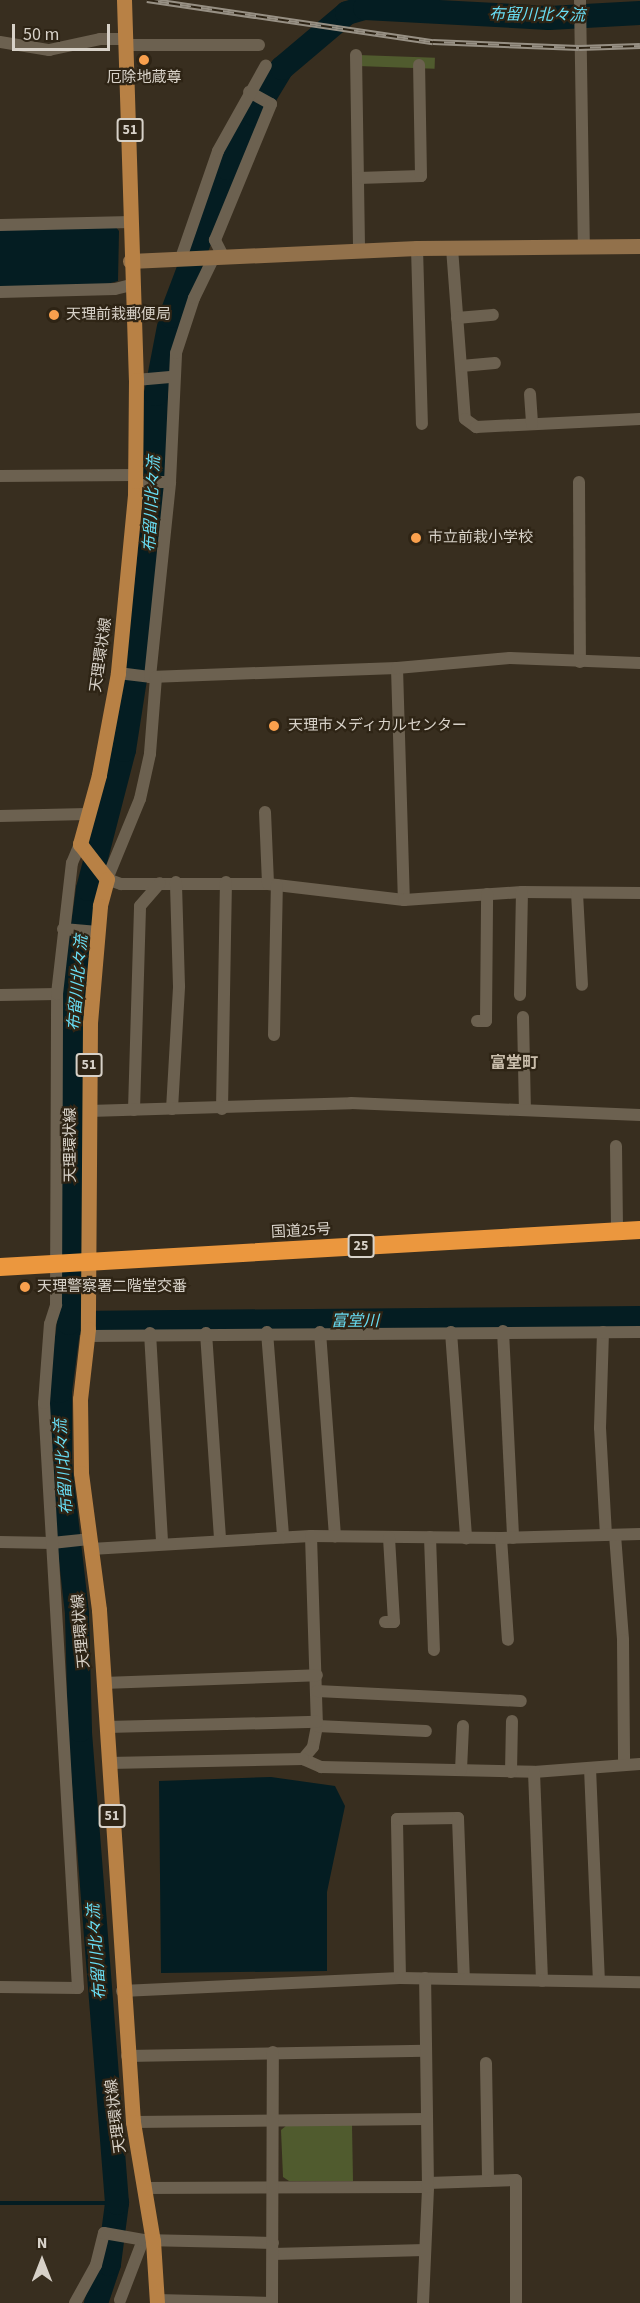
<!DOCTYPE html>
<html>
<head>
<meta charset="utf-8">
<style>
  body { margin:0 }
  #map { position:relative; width:640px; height:2303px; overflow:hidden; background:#382e1f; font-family:"Source Sans 3","Noto Sans JP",sans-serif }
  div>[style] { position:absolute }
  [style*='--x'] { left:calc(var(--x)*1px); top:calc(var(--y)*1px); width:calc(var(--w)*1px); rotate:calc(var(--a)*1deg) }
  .green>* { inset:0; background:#505b2e; transform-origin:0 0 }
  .water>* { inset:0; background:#041d22 }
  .stream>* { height:4px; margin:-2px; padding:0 2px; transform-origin:2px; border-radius:2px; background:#041d22 }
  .river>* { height:24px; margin:-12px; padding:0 12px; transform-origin:12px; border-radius:12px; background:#041d22 }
  .street>* { height:12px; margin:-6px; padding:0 6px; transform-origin:6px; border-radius:6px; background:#6c6150 }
  .secondary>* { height:15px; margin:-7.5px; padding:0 7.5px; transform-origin:7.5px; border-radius:7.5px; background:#92714b }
  .primary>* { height:15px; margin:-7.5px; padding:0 7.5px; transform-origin:7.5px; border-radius:7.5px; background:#b88145 }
  .highway>* { height:18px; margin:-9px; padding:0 9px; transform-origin:9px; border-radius:9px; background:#eb973e }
  .rail>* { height:6px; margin-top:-3px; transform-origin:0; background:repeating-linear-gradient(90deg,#2e2415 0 11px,#979084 0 22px); box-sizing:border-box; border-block:2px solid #979084 }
  .dots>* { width:16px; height:16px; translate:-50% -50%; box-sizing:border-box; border:3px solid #2e2415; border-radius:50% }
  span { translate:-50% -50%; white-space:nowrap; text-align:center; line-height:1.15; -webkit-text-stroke:4.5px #2e2415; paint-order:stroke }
  .shield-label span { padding:2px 4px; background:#2e2415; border:2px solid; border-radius:4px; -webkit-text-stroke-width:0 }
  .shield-label { font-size:14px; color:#d7d1c8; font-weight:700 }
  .poi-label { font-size:15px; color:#d7d1c8 }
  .left { translate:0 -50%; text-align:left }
  .street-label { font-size:15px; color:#d7d1c8 }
  .water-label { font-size:16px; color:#68def5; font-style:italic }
  .neighbourhood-label { font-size:16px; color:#c9bdab; font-weight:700 }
  .north { position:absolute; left:12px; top:2231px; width:60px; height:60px; -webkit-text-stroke:4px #2e2415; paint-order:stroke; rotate:0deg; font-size:16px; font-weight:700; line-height:24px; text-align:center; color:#d7d1c8 }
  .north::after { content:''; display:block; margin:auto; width:21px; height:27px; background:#d7d1c8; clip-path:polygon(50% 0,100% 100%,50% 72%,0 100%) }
  .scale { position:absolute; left:12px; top:24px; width:98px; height:27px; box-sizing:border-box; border:3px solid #d7d1c8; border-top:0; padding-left:8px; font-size:18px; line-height:21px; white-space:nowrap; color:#d7d1c8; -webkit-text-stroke:4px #2e2415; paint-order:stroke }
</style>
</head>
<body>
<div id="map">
  <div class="green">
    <div style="left:358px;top:55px;width:77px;height:11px;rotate:2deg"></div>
    <div style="clip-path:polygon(287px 2125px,352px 2125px,353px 2181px,289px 2181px,283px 2177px,281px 2130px)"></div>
  </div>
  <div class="water">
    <div style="clip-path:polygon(115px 226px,119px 231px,118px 281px,96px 287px,0 288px,0 229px)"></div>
    <div style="clip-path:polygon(271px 1777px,335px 1786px,345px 1806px,327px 1892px,327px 1971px,161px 1973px,159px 1781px)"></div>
  </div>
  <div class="stream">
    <div style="--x:0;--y:2203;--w:117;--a:0"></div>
  </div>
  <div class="river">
    <div style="--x:69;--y:1323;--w:571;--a:-0.5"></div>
    <div style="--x:96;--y:2303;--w:41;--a:-71.6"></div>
    <div style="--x:109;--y:2264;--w:62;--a:-82.5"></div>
    <div style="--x:117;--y:2203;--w:474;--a:-94.5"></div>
    <div style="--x:80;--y:1730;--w:117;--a:-91.5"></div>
    <div style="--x:77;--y:1613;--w:151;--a:-96.5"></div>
    <div style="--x:60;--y:1463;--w:72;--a:-90"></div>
    <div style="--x:60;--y:1391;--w:69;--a:-82.5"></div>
    <div style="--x:69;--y:1323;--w:332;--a:-89.1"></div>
    <div style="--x:74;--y:991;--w:103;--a:-82.2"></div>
    <div style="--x:88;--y:889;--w:144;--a:-75.5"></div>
    <div style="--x:124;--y:750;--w:91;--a:-81.2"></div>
    <div style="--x:138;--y:660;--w:149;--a:-83.8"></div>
    <div style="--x:154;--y:512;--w:118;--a:-89"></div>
    <div style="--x:156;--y:394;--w:79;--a:-79.1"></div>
    <div style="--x:171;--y:316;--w:158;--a:-69.3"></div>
    <div style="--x:227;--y:168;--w:60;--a:-63.4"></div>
    <div style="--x:254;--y:114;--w:54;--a:-58.7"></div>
    <div style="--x:282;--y:68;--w:85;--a:-40.2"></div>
    <div style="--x:347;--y:13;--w:19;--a:-16"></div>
    <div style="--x:365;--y:8;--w:184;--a:3.1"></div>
    <div style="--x:549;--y:18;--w:91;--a:-3.1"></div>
  </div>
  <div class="street">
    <div style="--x:580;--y:0;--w:246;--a:89.1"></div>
    <div style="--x:0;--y:42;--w:50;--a:9.3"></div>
    <div style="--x:49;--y:50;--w:52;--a:-12.2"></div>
    <div style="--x:100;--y:39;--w:26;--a:0"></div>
    <div style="--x:126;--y:45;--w:133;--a:0"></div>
    <div style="--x:356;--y:55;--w:196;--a:89.1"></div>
    <div style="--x:358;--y:178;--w:63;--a:-1.8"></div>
    <div style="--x:421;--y:176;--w:111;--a:-91"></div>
    <div style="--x:0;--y:225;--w:131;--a:-1.3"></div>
    <div style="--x:417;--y:248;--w:176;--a:88.4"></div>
    <div style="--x:452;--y:248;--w:171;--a:85.7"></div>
    <div style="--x:465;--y:419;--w:14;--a:36"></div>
    <div style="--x:476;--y:427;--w:164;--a:-2.8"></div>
    <div style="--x:223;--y:256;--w:18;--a:-117"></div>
    <div style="--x:215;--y:240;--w:147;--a:-67.6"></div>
    <div style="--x:271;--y:104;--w:25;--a:-151"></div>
    <div style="--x:181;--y:258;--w:113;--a:-70.9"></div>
    <div style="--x:218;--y:151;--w:98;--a:-60.8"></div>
    <div style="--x:0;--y:292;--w:115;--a:-1.5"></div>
    <div style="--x:115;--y:289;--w:16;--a:-14"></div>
    <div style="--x:457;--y:318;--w:36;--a:-5"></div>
    <div style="--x:461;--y:366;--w:34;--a:-5"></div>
    <div style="--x:136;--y:380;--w:37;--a:-5"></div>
    <div style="--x:530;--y:394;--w:30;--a:86"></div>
    <div style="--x:0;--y:476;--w:135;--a:-0.4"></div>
    <div style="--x:579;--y:482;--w:180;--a:89.7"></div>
    <div style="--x:135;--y:483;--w:35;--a:-2"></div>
    <div style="--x:397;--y:668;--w:232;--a:88.3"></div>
    <div style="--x:118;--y:673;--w:32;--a:7"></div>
    <div style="--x:150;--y:677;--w:247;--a:-2.1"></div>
    <div style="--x:397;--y:668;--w:113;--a:-5.1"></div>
    <div style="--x:510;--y:658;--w:130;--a:2.2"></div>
    <div style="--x:150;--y:677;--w:196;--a:-84.1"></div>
    <div style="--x:170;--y:482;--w:129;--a:-87.3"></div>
    <div style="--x:176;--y:353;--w:58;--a:-71.9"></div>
    <div style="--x:194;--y:298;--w:46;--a:-64"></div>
    <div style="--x:156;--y:677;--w:77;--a:94.5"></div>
    <div style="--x:150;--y:754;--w:46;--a:102.5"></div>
    <div style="--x:140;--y:799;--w:87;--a:112.4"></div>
    <div style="--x:107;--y:879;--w:15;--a:20"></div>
    <div style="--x:121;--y:884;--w:147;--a:0"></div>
    <div style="--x:268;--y:884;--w:137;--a:6.7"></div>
    <div style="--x:404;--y:900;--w:118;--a:-3.9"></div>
    <div style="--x:522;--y:892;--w:118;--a:0.5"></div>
    <div style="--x:265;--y:812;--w:72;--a:87.6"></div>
    <div style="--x:0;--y:816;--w:87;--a:-1.3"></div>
    <div style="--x:577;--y:893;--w:92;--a:86.9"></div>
    <div style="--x:63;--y:929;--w:35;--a:5"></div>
    <div style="--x:0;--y:995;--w:57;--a:-1"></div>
    <div style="--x:520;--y:995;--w:103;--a:-88.9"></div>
    <div style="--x:523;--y:1017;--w:93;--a:88.8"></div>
    <div style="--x:477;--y:1021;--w:9;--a:0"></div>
    <div style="--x:486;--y:1021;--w:127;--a:-89.5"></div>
    <div style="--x:274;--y:1035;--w:150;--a:-88.9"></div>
    <div style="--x:172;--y:1109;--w:123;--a:-86.7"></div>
    <div style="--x:179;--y:986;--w:104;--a:-91.7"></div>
    <div style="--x:222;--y:1109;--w:227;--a:-89"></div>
    <div style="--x:134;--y:1110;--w:204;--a:-88.3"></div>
    <div style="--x:140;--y:906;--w:30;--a:-49"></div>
    <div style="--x:89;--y:1111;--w:262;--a:-1.7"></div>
    <div style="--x:351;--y:1103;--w:289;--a:2.4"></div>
    <div style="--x:616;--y:1146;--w:85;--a:89.3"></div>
    <div style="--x:503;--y:1331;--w:207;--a:87.2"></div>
    <div style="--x:267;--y:1332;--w:206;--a:85.5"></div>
    <div style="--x:320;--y:1332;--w:205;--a:85.8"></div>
    <div style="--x:451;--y:1332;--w:207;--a:85.8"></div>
    <div style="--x:603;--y:1332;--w:96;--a:91.8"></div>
    <div style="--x:600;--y:1428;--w:107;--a:86.8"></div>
    <div style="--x:150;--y:1333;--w:209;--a:86.7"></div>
    <div style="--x:206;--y:1333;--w:207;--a:86.1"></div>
    <div style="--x:87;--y:1336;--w:553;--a:-0.41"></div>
    <div style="--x:615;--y:1535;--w:105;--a:85.6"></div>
    <div style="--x:623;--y:1640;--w:125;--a:89.5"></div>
    <div style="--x:311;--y:1536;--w:190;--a:88.2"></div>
    <div style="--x:317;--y:1726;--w:21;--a:101"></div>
    <div style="--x:313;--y:1747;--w:16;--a:130"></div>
    <div style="--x:303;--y:1759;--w:20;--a:24"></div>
    <div style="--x:321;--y:1767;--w:213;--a:1.3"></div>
    <div style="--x:534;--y:1772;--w:106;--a:-4.3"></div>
    <div style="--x:430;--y:1537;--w:113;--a:88"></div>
    <div style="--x:501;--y:1538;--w:102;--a:86.1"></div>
    <div style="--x:0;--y:1542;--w:52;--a:1.1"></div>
    <div style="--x:52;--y:1543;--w:37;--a:-6"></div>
    <div style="--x:91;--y:1549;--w:220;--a:-3.4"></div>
    <div style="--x:311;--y:1536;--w:190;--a:0.6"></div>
    <div style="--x:501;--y:1538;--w:139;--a:-1.6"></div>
    <div style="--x:385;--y:1622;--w:9;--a:0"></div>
    <div style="--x:394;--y:1622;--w:85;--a:-93.4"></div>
    <div style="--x:103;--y:1683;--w:214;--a:-2.1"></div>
    <div style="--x:317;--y:1691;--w:204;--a:2.8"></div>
    <div style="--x:317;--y:1726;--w:109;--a:2.6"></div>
    <div style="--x:107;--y:1727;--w:210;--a:-1.4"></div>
    <div style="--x:109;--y:1763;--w:194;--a:-1.2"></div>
    <div style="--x:590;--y:1768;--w:213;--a:87.6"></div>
    <div style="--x:461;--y:1770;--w:44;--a:-87.4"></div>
    <div style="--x:511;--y:1772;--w:51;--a:-88.9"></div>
    <div style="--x:534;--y:1772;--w:209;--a:87.8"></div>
    <div style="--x:400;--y:1978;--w:159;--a:-91.1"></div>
    <div style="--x:397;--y:1819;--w:61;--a:-0.9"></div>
    <div style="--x:458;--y:1818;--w:160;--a:87.9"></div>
    <div style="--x:0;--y:1987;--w:78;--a:0.7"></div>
    <div style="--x:78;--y:1988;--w:586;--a:-93.33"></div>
    <div style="--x:44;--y:1403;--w:79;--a:-85.7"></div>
    <div style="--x:50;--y:1324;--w:20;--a:-72"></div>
    <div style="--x:56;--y:1305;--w:311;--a:-89.8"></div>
    <div style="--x:57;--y:994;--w:132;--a:-83.5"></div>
    <div style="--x:72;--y:863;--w:21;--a:-67"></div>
    <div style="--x:122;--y:1991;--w:278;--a:-2.7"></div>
    <div style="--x:400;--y:1978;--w:240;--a:1"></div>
    <div style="--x:127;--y:2056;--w:298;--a:-1"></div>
    <div style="--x:486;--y:2063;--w:118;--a:89"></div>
    <div style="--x:133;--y:2122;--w:294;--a:-0.6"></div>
    <div style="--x:428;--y:2183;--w:88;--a:-2"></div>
    <div style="--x:516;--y:2180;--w:123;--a:90"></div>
    <div style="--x:144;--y:2188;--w:284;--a:-0.2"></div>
    <div style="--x:273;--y:2254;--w:152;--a:-1.5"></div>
    <div style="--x:120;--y:2300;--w:64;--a:-69"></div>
    <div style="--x:157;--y:2300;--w:115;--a:1.5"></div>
    <div style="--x:75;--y:2303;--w:43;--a:-61.1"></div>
    <div style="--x:96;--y:2265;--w:33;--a:-76"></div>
    <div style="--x:104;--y:2233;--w:40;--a:10"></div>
    <div style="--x:143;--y:2240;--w:130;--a:1.3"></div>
    <div style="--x:272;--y:2303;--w:251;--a:-89.8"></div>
    <div style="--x:423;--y:2303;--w:116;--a:-87.5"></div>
    <div style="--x:428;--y:2187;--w:209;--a:-90.8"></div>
  </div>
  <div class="secondary">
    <div style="--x:130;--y:261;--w:287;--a:-2.6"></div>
    <div style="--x:417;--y:248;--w:223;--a:-0.5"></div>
  </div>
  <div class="primary">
    <div style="--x:124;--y:0;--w:380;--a:88.2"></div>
    <div style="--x:136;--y:380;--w:115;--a:90.5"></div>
    <div style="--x:135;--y:495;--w:179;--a:95.5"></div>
    <div style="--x:118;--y:673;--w:104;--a:100.6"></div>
    <div style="--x:99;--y:775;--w:72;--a:105.4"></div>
    <div style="--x:80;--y:844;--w:44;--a:52.4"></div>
    <div style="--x:107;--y:879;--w:28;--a:105"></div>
    <div style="--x:100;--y:906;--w:117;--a:94.9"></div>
    <div style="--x:90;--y:1023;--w:306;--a:90.4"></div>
    <div style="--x:88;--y:1329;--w:70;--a:96.5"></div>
    <div style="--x:80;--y:1399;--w:74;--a:89.2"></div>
    <div style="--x:81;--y:1473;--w:138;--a:82.5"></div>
    <div style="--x:99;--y:1610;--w:513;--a:86.2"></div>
    <div style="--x:133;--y:2122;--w:121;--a:80.5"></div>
    <div style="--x:153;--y:2241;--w:62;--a:86.3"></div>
  </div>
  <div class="highway">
    <div style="--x:0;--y:1267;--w:641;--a:-3.31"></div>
  </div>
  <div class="rail">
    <div style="--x:147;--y:0;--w:289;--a:8.4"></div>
    <div style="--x:433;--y:42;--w:146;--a:2.4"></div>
    <div style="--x:579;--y:48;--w:61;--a:-1.9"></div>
  </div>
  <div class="dots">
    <div style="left:144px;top:60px;background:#f9a04d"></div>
    <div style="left:54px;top:315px;background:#f9a04d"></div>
    <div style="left:416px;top:538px;background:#f9a04d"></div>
    <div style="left:274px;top:726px;background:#f9a04d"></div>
    <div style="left:25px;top:1287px;background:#f9a04d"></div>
  </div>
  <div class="shield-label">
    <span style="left:130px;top:130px">51</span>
    <span style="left:89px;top:1065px">51</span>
    <span style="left:361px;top:1246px">25</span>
    <span style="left:112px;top:1816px">51</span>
  </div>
  <div class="poi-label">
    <span style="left:144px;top:78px">厄除地蔵尊</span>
    <span class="left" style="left:66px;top:315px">天理前栽郵便局</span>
    <span class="left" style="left:428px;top:538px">市立前栽小学校</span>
    <span class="left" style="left:288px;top:726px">天理市メディカルセンター</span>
    <span class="left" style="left:37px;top:1287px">天理警察署二階堂交番</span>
  </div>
  <div class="street-label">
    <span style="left:101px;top:655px;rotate:-82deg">天理環状線</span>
    <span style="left:71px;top:1145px;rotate:-90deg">天理環状線</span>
    <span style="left:301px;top:1231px;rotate:-3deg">国道25号</span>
    <span style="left:81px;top:1631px;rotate:-95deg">天理環状線</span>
    <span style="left:116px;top:2116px;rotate:-97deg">天理環状線</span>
  </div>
  <div class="water-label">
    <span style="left:537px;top:15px;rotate:1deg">布留川北々流</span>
    <span style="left:152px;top:504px;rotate:-87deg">布留川北々流</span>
    <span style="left:78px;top:983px;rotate:-85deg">布留川北々流</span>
    <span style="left:355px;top:1321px">富堂川</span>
    <span style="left:64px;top:1467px;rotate:-94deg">布留川北々流</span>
    <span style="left:97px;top:1952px;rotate:-94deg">布留川北々流</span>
  </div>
  <div class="neighbourhood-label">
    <span style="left:514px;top:1063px">富堂町</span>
  </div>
  <div class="north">N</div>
  <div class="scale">50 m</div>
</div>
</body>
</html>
